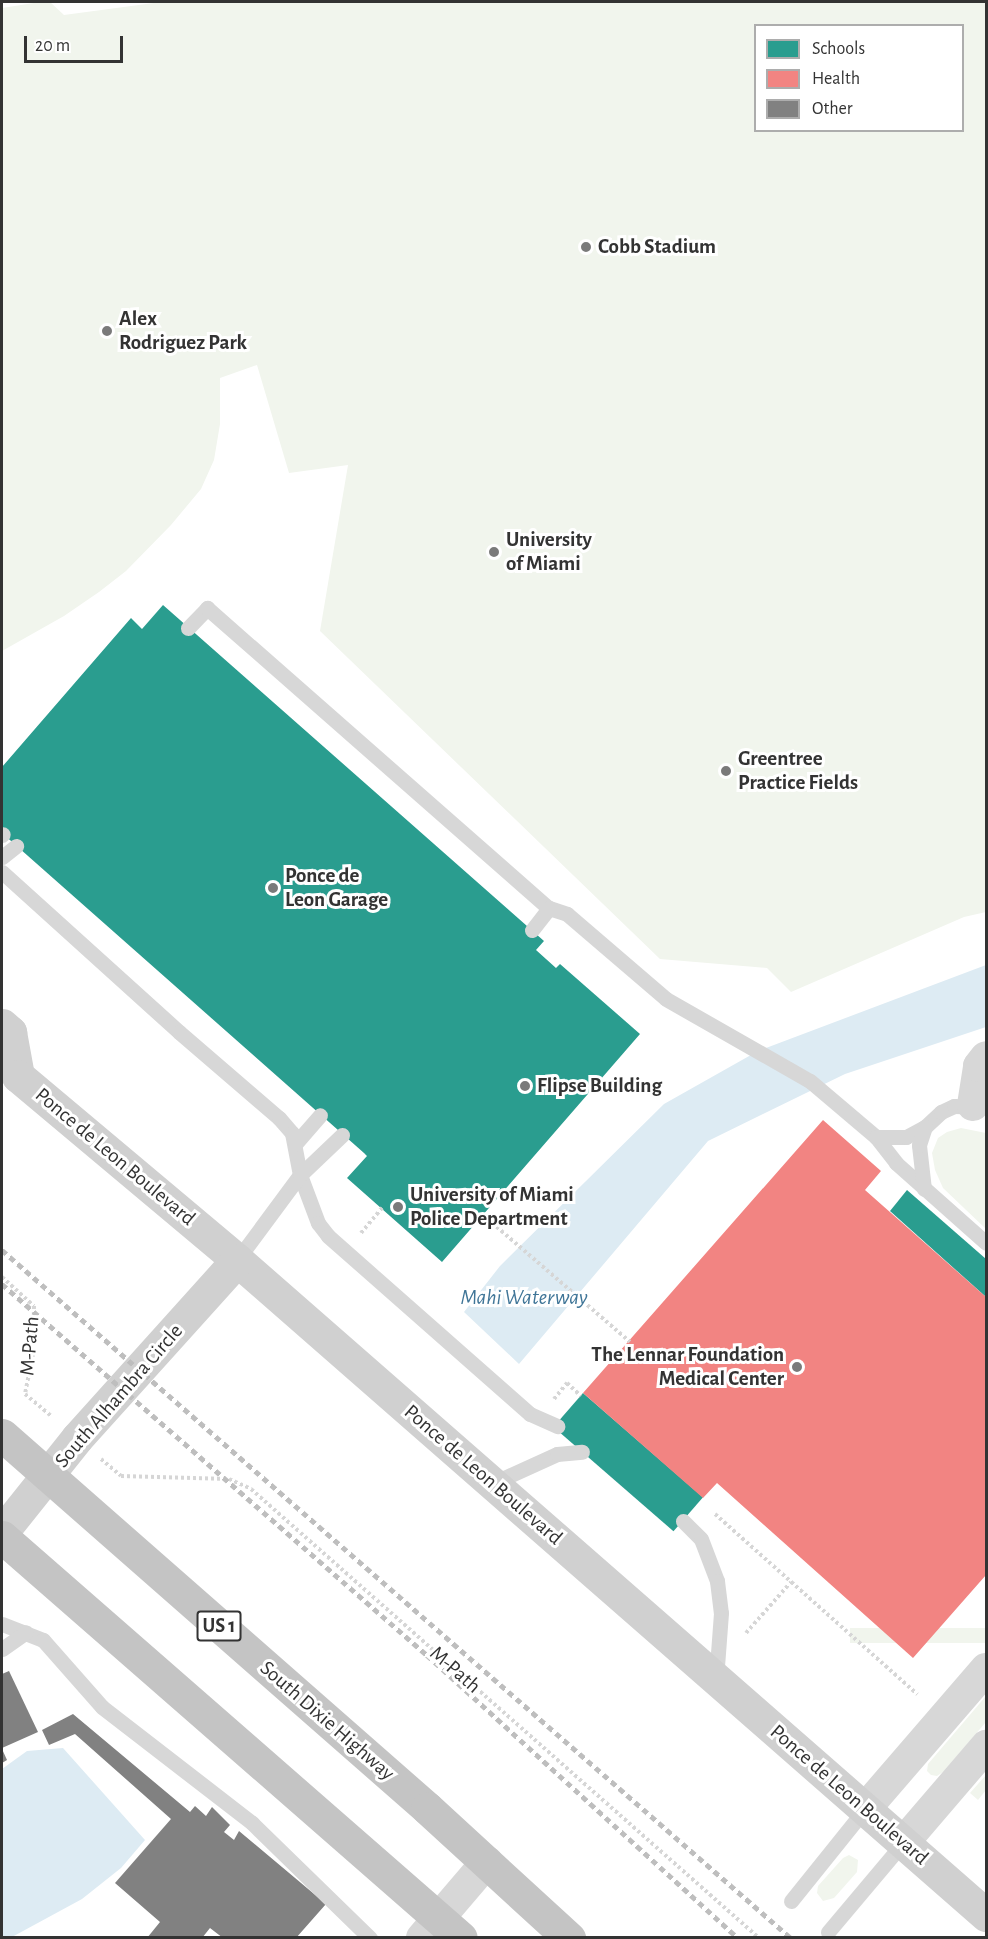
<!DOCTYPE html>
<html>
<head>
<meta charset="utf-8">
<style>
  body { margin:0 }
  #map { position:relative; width:988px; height:1939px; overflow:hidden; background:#fff; font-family:"Alegreya Sans",sans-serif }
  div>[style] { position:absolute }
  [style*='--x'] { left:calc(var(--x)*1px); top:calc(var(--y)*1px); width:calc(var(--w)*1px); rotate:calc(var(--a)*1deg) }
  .green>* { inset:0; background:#f1f5ed; transform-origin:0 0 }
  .water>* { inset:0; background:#ddebf3 }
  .schools>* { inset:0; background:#2a9d8f; transform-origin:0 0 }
  .health>* { inset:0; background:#f28482 }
  .building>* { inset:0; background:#818181 }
  .path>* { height:4px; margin-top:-2px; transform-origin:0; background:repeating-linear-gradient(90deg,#d6d6d6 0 3px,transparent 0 6px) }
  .lane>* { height:15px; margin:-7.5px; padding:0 7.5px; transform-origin:7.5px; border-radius:7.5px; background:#d7d7d7 }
  .street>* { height:32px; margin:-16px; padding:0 16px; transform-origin:16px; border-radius:16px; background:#d7d7d7 }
  .secondary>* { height:33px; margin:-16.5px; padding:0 16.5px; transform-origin:16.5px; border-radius:16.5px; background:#d0d0d0 }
  .highway>* { height:33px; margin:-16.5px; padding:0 16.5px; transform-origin:16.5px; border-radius:16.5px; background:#c4c4c4 }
  .rail>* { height:4.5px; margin-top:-2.25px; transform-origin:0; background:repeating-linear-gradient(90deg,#bebebe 0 6px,transparent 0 10.5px) }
  .dots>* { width:16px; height:16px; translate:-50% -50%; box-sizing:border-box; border:3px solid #fff; border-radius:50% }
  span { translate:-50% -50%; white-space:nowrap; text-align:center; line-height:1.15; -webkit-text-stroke:6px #fff; paint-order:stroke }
  .shield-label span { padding:2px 4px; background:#fff; border:2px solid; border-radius:4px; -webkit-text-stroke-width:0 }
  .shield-label { font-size:20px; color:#333; font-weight:700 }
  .poi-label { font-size:21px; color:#333; font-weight:700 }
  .left { translate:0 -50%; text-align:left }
  .right { translate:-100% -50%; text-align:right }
  .street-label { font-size:21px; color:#333 }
  .water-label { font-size:22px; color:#3f7597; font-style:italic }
  .frame { position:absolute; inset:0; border:3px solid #333; pointer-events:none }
  .legend { position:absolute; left:754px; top:24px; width:210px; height:108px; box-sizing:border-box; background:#fff; border:2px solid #adadad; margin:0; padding:8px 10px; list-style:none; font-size:18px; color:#333 }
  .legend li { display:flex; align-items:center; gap:12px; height:30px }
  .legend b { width:30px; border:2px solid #adadad }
  .scale { position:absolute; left:24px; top:36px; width:99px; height:27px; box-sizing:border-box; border:3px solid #333; border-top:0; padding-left:8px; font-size:18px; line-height:21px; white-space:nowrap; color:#333; -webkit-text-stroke:4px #fff; paint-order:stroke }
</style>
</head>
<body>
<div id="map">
  <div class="green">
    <div style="clip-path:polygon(evenodd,40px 2px,50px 2px,64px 15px,161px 2px,986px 2px,986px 912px,964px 917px,791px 992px,767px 968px,660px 959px,320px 631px,348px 465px,289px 473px,257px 365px,220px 378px,220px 424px,214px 460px,201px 489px,171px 525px,126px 571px,99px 592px,64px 616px,2px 651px,2px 8px,40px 2px,756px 26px,962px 26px,962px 130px,756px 130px,756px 26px)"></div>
    <div style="clip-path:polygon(961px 1128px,986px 1133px,986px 1229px,943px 1188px,935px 1170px,932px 1153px,938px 1138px,947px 1132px)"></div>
    <div style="left:986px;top:1628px;width:15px;height:136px;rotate:90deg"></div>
    <div style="clip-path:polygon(986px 1696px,986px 1722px,943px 1772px,937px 1776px,931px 1775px,927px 1771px,928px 1764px)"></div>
    <div style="clip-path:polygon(986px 1775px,986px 1790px,978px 1800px,970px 1793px)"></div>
    <div style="clip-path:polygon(849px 1855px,858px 1860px,857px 1872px,834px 1898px,823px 1901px,817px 1893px,818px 1886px,843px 1858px)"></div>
  </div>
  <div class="water">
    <div style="clip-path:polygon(986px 965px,986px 1027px,845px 1074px,708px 1141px,519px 1364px,464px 1312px,500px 1266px,664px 1104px,758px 1051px)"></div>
    <div style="clip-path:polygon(63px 1748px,145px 1840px,121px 1868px,82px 1899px,12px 1937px,2px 1937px,2px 1769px,27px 1751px)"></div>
  </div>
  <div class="schools">
    <div style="clip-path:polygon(163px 605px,544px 941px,536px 950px,556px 968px,560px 964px,640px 1034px,442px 1262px,347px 1178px,367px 1156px,364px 1153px,2px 833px,2px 767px,131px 618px,142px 629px)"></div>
    <div style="clip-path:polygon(907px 1190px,986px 1259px,986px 1297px,890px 1211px)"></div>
    <div style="left:583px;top:1393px;width:159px;height:45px;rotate:41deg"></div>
  </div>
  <div class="health">
    <div style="clip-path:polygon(823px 1120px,881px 1171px,865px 1190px,986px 1297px,986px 1575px,913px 1658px,717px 1483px,703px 1498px,583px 1393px)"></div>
  </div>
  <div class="building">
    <div style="clip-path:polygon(9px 1671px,38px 1732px,2px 1748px,2px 1674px)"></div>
    <div style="clip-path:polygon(73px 1714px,190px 1812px,195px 1806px,206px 1816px,212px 1807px,230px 1825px,224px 1832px,234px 1840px,239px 1831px,326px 1904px,296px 1938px,223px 1938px,210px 1928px,202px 1938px,147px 1938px,160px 1922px,115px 1883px,171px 1819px,75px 1734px,49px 1745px,42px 1730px)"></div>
    <div style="clip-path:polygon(2px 1749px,7px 1760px,2px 1763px)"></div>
  </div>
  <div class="path">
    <div style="--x:483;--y:1215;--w:194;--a:40.8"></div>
    <div style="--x:361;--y:1233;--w:33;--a:-50"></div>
    <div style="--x:2;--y:1277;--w:43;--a:42.2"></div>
    <div style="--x:34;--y:1306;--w:48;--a:91.2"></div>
    <div style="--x:33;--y:1354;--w:41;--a:101.3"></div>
    <div style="--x:25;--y:1394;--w:35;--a:40"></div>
    <div style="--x:554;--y:1399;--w:21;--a:-51"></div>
    <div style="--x:567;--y:1383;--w:19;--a:43"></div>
    <div style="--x:101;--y:1459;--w:26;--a:40"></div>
    <div style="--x:121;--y:1476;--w:108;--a:1.6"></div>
    <div style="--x:229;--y:1479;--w:24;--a:24"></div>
    <div style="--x:251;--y:1489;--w:678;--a:41.47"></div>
    <div style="--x:715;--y:1514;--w:271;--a:41.7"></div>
    <div style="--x:746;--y:1633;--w:68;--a:-48.6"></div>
  </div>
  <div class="lane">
    <div style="--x:188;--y:628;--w:28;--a:-46"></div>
    <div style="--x:207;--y:608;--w:455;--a:41.3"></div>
    <div style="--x:549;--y:908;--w:19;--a:18"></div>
    <div style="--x:567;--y:914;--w:130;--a:40.6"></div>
    <div style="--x:666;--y:999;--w:166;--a:29.7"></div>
    <div style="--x:810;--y:1081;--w:87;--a:40.3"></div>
    <div style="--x:876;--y:1137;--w:33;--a:52"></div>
    <div style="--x:896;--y:1163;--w:120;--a:41.6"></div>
    <div style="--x:2;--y:835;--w:1;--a:-45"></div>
    <div style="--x:2;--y:857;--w:18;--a:-38"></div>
    <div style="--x:2;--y:872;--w:239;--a:42.1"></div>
    <div style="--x:179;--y:1032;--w:132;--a:40.7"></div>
    <div style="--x:279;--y:1118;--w:20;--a:49"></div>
    <div style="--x:292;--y:1133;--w:43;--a:79.2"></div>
    <div style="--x:300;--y:1175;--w:51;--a:69.4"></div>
    <div style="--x:318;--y:1223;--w:16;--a:52"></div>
    <div style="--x:328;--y:1236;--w:269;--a:41.4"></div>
    <div style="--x:530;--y:1414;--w:30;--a:24"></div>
    <div style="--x:532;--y:930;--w:28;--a:-52"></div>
    <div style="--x:876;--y:1137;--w:30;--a:0"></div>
    <div style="--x:906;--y:1137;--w:21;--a:-28"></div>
    <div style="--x:925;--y:1127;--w:22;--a:-43"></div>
    <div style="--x:941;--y:1112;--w:14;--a:-25"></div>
    <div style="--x:954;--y:1106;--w:24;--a:2"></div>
    <div style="--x:295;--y:1144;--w:38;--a:-49"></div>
    <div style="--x:924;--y:1189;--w:44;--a:-96.5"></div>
    <div style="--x:919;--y:1145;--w:19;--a:-72"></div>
    <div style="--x:237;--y:1260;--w:106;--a:-53.5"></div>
    <div style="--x:300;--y:1175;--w:58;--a:-43.6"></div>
    <div style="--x:493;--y:1483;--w:70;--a:-24.4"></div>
    <div style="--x:557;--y:1454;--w:25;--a:-5"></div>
    <div style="--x:683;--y:1521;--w:25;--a:45"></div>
    <div style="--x:701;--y:1539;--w:45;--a:69.1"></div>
    <div style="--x:717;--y:1581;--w:32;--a:83"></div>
    <div style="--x:721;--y:1613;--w:66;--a:94.3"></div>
    <div style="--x:2;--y:1624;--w:44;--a:21.3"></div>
    <div style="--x:43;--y:1640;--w:89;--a:48.6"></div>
    <div style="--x:102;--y:1707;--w:190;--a:37.7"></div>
    <div style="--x:252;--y:1823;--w:165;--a:44.3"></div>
    <div style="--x:2;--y:1649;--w:29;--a:-35"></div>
    <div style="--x:791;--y:1901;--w:118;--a:-51.2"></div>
    <div style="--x:828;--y:1932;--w:116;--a:-49.9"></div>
  </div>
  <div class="street">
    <div style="--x:973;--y:1105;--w:39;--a:-81"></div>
    <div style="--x:979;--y:1066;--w:11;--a:-52"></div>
    <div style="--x:865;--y:1809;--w:185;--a:-49.2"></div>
    <div style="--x:903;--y:1843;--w:128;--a:-49.4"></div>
    <div style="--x:422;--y:1938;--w:100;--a:-49.5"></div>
  </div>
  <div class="secondary">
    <div style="--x:2;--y:1025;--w:11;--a:41"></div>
    <div style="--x:10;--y:1032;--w:45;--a:79.7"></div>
    <div style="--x:18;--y:1076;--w:286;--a:40"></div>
    <div style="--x:237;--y:1260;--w:995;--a:41.17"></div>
    <div style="--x:2;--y:1532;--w:120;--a:-51.4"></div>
    <div style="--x:77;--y:1438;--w:239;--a:-48"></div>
  </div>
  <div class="highway">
    <div style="--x:2;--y:1435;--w:565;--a:41.27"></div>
    <div style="--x:427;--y:1808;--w:193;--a:42.5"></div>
    <div style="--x:2;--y:1537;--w:609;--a:41.14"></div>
  </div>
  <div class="rail">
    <div style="--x:2;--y:1250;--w:1047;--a:41.09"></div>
    <div style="--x:2;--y:1284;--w:564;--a:41.12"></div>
    <div style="--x:427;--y:1655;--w:420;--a:42.3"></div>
  </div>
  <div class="dots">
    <div style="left:586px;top:247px;background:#7a7a7a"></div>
    <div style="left:107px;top:331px;background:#7a7a7a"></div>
    <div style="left:494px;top:552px;background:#7a7a7a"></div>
    <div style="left:726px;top:771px;background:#7a7a7a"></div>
    <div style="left:273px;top:888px;background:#7a7a7a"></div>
    <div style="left:525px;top:1086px;background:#7a7a7a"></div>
    <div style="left:398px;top:1207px;background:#7a7a7a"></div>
    <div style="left:797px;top:1367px;background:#7a7a7a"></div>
  </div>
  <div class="shield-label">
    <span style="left:219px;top:1626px">US 1</span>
  </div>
  <div class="poi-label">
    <span class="left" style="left:598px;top:247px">Cobb Stadium</span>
    <span class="left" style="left:119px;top:331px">Alex<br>Rodriguez Park</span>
    <span class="left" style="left:506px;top:552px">University<br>of Miami</span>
    <span class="left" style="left:738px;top:771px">Greentree<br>Practice Fields</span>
    <span class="left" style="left:285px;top:888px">Ponce de<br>Leon Garage</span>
    <span class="left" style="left:537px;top:1086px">Flipse Building</span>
    <span class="left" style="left:410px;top:1207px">University of Miami<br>Police Department</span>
    <span class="right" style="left:784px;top:1367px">The Lennar Foundation<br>Medical Center</span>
  </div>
  <div class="street-label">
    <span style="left:115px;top:1157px;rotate:40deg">Ponce de Leon Boulevard</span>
    <span style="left:30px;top:1346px;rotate:-85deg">M-Path</span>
    <span style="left:119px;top:1396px;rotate:-49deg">South Alhambra Circle</span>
    <span style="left:483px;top:1475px;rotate:41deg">Ponce de Leon Boulevard</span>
    <span style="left:455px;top:1670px;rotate:41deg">M-Path</span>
    <span style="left:327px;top:1721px;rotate:41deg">South Dixie Highway</span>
    <span style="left:849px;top:1795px;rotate:41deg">Ponce de Leon Boulevard</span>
  </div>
  <div class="water-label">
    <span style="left:524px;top:1298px">Mahi Waterway</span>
  </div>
  <div class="frame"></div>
  <ul class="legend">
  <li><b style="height:16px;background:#2a9d8f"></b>Schools</li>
  <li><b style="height:16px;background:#f28482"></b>Health</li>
  <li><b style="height:16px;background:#818181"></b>Other</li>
  </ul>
  <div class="scale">20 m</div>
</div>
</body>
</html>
